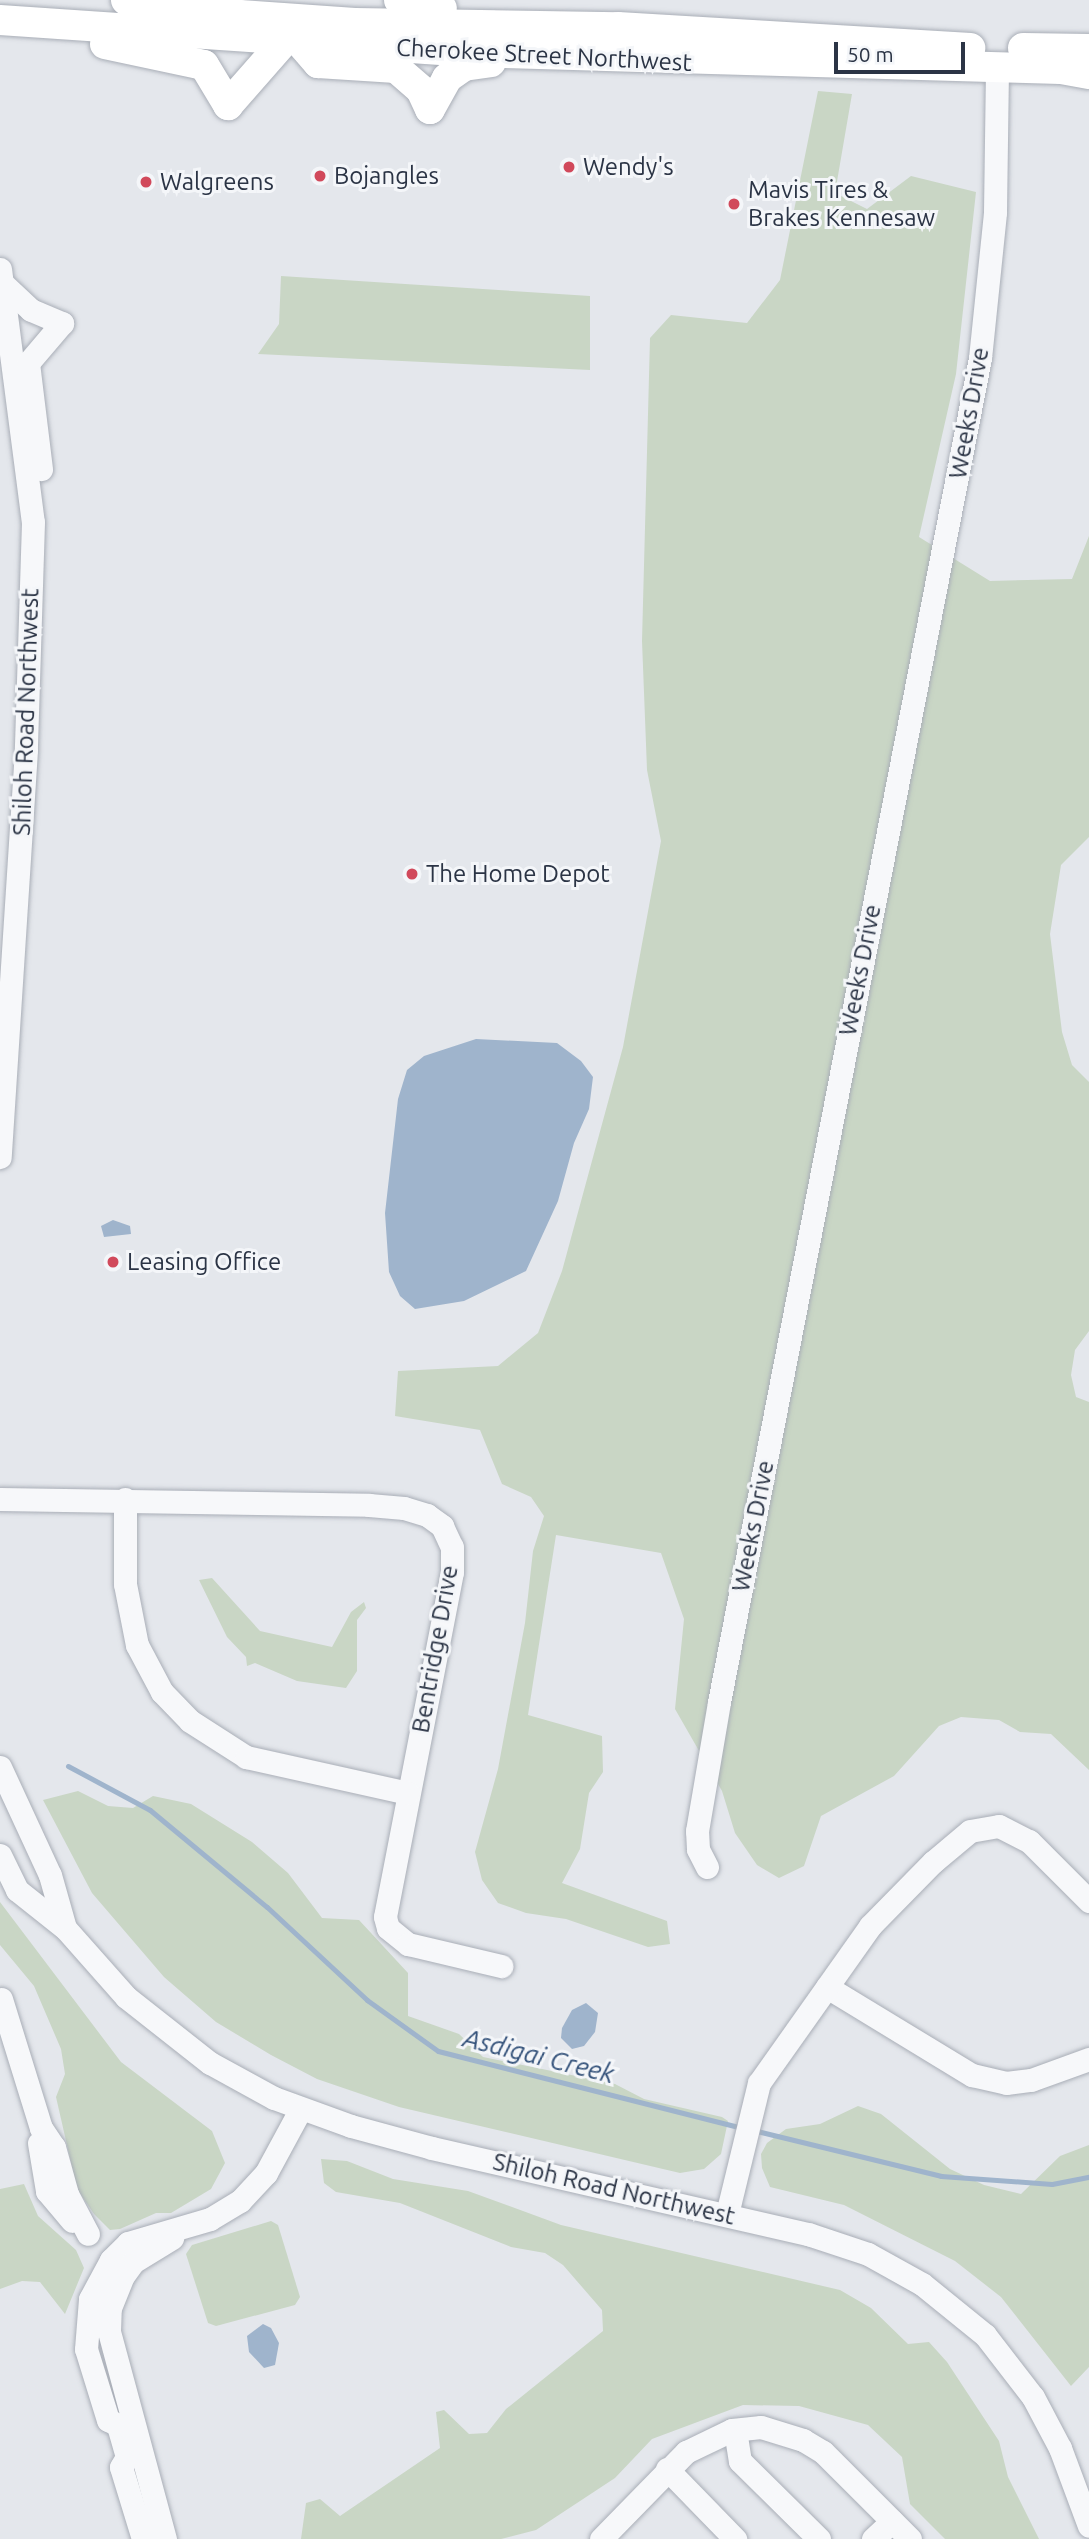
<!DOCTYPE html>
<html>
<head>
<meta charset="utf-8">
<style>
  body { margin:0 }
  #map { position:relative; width:1089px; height:2539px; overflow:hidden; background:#e4e7ec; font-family:Ubuntu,sans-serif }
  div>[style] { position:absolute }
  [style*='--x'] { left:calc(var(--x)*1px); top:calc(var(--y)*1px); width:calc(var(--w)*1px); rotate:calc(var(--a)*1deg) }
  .green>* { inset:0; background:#c9d6c5 }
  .water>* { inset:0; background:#9fb4cc }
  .stream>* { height:5px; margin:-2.5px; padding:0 2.5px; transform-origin:2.5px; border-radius:2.5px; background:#9fb4cc }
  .roads { filter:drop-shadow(0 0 2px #a9aeb7) drop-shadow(0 0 2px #a9aeb7) }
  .minor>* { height:23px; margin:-11.5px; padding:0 11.5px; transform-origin:11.5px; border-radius:11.5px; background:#f7f8fa }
  .major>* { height:30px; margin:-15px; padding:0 15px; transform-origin:15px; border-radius:15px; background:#fff }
  .dots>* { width:19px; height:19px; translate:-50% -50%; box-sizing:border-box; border:4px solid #f4f6f9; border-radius:50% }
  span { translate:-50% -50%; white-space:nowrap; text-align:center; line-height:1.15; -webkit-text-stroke:6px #f4f6f9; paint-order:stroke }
  .street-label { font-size:24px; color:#2b3445 }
  .poi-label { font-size:24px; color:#2b3445 }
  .left { translate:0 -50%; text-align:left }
  .water-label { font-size:26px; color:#34527a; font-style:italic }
  .scale { position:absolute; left:834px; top:42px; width:131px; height:32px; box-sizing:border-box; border:4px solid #2b3445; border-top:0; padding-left:9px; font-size:21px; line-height:24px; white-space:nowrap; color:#2b3445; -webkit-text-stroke:5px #f4f6f9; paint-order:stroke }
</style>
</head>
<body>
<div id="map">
  <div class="green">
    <div style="clip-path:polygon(818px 91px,852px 94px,835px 193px,867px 209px,911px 176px,976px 192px,956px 374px,919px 537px,990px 581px,1072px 579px,1089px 536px,1089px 837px,1061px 865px,1050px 934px,1062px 1032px,1072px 1065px,1089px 1082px,1089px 1331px,1075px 1350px,1071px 1375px,1076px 1397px,1089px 1402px,1089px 1770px,1051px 1734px,1020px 1732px,999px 1720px,961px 1717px,939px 1726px,894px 1776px,821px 1816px,804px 1866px,779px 1878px,757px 1865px,735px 1833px,722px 1791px,675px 1709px,684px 1619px,661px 1553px,556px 1535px,528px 1715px,602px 1736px,603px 1772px,589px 1793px,580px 1849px,562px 1883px,667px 1921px,670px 1944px,648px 1947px,566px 1919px,526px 1913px,498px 1903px,482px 1880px,475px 1852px,498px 1769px,525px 1623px,533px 1551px,544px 1516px,531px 1497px,502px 1484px,480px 1430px,395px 1416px,398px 1371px,498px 1366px,538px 1333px,562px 1271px,623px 1047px,661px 841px,647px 770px,642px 641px,650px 338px,671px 315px,747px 323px,780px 280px)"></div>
    <div style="clip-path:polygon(281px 276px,590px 296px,590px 370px,258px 354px,279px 324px)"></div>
    <div style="clip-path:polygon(212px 1578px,260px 1631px,332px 1647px,351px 1612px,364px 1602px,366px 1608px,357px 1620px,357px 1671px,346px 1688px,297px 1681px,255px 1663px,247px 1666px,246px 1657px,227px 1637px,199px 1580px)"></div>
    <div style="clip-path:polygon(78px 1791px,108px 1806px,133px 1808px,153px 1796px,191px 1804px,252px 1842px,288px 1873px,322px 1918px,359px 1920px,408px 1973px,408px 2016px,459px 2034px,483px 2057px,615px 2084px,644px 2099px,722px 2117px,728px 2121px,721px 2154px,704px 2169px,680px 2173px,399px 2107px,317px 2079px,271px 2055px,216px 2022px,164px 1977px,92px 1893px,43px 1800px)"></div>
    <div style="clip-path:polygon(0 1902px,121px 2062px,212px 2131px,225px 2163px,211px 2189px,171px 2213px,156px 2213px,120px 2229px,110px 2230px,94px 2214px,77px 2189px,56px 2097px,65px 2074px,61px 2049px,34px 1986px,0 1945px)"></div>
    <div style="clip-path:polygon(858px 2106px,881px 2114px,950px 2169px,984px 2185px,1021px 2194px,1060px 2156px,1089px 2145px,1089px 2367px,1071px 2386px,1001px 2297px,955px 2261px,844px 2205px,770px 2187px,762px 2168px,761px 2154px,767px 2143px,786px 2129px,820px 2124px)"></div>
    <div style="clip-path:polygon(321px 2159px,347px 2161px,393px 2179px,468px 2191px,561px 2225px,840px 2290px,871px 2308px,908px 2344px,929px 2342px,947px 2362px,999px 2441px,1008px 2477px,1039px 2539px,945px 2539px,910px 2504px,902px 2457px,868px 2425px,799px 2406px,743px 2405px,652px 2439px,615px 2478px,536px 2530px,501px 2539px,301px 2539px,306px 2503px,320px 2499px,340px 2516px,440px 2448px,436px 2412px,444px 2410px,469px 2434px,487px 2433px,506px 2409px,603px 2331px,602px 2310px,563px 2265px,545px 2253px,511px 2247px,400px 2203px,336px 2192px,324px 2183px)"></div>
    <div style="clip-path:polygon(24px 2184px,38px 2216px,76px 2250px,84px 2268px,65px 2314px,40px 2282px,22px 2281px,0 2289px,0 2189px)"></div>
    <div style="clip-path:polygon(271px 2221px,278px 2225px,300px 2297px,295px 2305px,216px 2326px,208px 2323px,186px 2254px,192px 2245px)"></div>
  </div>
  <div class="water">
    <div style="clip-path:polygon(476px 1039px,557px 1043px,581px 1061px,593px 1077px,589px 1109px,574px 1143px,558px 1201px,526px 1271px,464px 1301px,415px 1309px,400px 1296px,389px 1272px,385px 1213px,398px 1099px,407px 1070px,424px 1056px)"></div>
    <div style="clip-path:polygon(113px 1220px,130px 1226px,131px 1234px,104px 1237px,101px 1226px)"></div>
    <div style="clip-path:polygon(586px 2003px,598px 2013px,595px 2032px,584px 2046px,572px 2049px,561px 2038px,562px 2028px,572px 2010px)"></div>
    <div style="clip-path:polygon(263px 2324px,271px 2328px,279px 2343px,275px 2365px,264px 2368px,249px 2352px,247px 2336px)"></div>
  </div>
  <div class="stream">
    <div style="--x:68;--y:1766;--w:93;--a:28.2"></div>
    <div style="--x:150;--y:1810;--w:152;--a:39.7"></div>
    <div style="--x:267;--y:1907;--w:137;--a:42.9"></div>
    <div style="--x:367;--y:2000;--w:87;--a:35.7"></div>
    <div style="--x:438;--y:2051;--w:315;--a:14.2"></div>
    <div style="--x:753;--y:2130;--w:194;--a:13.7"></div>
    <div style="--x:941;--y:2176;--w:111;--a:4.1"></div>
    <div style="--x:1052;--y:2184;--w:38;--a:-11"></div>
  </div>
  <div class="roads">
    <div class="minor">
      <div style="--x:0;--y:269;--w:255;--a:82.6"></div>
      <div style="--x:33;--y:522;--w:228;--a:91.8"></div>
      <div style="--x:26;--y:750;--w:408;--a:93.7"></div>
      <div style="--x:3;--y:284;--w:38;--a:43"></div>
      <div style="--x:31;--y:310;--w:34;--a:23"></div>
      <div style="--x:62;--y:323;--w:52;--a:130.4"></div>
      <div style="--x:28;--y:363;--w:107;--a:83"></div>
      <div style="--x:0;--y:1499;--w:369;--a:0.9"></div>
      <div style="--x:369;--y:1505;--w:35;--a:5"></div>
      <div style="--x:404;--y:1508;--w:24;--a:17"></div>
      <div style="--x:427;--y:1515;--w:19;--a:36"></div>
      <div style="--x:442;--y:1526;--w:23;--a:65"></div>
      <div style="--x:452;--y:1547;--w:25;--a:90"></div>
      <div style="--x:452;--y:1572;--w:351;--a:101"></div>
      <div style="--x:385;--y:1917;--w:11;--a:75"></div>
      <div style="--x:388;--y:1928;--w:26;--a:39"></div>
      <div style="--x:408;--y:1944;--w:96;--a:13.3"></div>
      <div style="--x:125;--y:1499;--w:85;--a:90"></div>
      <div style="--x:125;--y:1584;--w:62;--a:78.9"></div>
      <div style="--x:137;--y:1645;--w:53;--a:62"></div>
      <div style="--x:162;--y:1692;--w:40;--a:46"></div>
      <div style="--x:190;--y:1721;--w:67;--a:32.7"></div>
      <div style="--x:246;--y:1757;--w:166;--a:12.5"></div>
      <div style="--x:0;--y:1767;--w:119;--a:65.2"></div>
      <div style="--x:50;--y:1875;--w:55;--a:74.2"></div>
      <div style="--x:0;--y:1855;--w:39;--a:64"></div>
      <div style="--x:17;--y:1890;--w:61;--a:38.4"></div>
      <div style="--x:65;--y:1928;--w:92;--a:48.5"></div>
      <div style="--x:126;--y:1997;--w:107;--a:38.2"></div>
      <div style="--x:210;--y:2063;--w:73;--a:28.7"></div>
      <div style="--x:274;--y:2098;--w:82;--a:20"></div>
      <div style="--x:351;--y:2126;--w:84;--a:15.2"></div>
      <div style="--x:432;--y:2148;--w:386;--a:12.9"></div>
      <div style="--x:808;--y:2234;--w:63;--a:18.4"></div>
      <div style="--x:868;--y:2254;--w:62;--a:29.1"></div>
      <div style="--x:922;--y:2284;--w:81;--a:39"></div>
      <div style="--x:985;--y:2335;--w:78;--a:52.3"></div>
      <div style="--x:1033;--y:2397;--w:58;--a:62.1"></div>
      <div style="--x:1060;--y:2448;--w:83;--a:69.6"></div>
      <div style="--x:707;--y:1867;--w:20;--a:-117"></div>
      <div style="--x:698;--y:1849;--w:18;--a:-93"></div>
      <div style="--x:697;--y:1831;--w:131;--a:-80.3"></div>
      <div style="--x:719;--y:1702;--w:1369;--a:-79.01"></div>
      <div style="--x:980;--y:358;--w:147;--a:-84.1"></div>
      <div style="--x:995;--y:212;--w:144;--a:-89.2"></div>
      <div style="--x:827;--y:1987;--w:170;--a:31.3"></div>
      <div style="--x:972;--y:2075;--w:35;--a:13"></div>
      <div style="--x:1006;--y:2083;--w:25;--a:-7"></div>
      <div style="--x:1031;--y:2080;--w:62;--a:-19.9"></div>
      <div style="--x:1;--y:1999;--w:135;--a:72.8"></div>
      <div style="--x:41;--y:2128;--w:23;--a:56"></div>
      <div style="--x:54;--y:2147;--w:49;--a:74.5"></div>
      <div style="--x:67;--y:2194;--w:45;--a:62.3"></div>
      <div style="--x:39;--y:2143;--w:49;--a:80.5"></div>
      <div style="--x:47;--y:2191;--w:39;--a:50"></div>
      <div style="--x:727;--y:2214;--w:135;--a:-76.3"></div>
      <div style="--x:759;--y:2083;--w:192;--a:-54.7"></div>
      <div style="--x:870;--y:1926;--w:90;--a:-45.5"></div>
      <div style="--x:933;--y:1862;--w:48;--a:-40"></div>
      <div style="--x:970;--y:1831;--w:29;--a:-10"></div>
      <div style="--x:999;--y:1826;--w:34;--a:27"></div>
      <div style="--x:1029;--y:1841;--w:85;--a:45"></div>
      <div style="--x:735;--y:2430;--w:31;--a:81"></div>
      <div style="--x:740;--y:2461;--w:111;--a:44.6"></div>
      <div style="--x:667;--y:2469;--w:98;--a:45.8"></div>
      <div style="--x:143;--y:2539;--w:75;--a:-107"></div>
      <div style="--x:121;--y:2467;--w:12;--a:-59"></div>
      <div style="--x:127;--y:2457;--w:33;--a:-106"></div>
      <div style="--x:118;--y:2425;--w:11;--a:-153"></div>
      <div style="--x:108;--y:2420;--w:74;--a:-107.2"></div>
      <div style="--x:86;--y:2349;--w:50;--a:-85.4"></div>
      <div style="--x:90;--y:2299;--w:44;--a:-61.7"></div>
      <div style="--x:111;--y:2260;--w:24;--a:-45"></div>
      <div style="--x:128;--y:2243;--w:85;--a:-16.3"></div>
      <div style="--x:210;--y:2219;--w:35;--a:-31"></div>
      <div style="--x:240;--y:2201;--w:38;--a:-47"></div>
      <div style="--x:266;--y:2173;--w:72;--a:-61.6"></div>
      <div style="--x:165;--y:2539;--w:215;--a:-105.1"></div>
      <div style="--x:109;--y:2331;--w:23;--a:-88"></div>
      <div style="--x:110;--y:2308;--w:35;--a:-68"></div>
      <div style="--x:123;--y:2276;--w:17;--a:-54"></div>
      <div style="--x:133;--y:2262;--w:46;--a:-31.6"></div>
      <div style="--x:601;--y:2539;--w:122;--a:-45.7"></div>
      <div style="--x:686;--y:2452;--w:51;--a:-25.6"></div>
      <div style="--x:732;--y:2430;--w:29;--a:-6"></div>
      <div style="--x:761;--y:2427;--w:44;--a:17.2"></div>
      <div style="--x:803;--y:2440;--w:23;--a:31"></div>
      <div style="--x:823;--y:2452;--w:123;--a:45"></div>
      <div style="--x:873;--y:2539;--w:26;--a:-43"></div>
    </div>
    <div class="major">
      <div style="--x:126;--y:0;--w:115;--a:7.5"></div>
      <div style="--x:240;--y:15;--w:115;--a:4"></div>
      <div style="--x:355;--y:23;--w:263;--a:0.9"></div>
      <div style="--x:618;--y:27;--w:353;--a:3.4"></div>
      <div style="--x:399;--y:0;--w:6;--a:45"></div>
      <div style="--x:403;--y:4;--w:39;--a:6"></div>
      <div style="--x:0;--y:20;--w:471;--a:3.9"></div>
      <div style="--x:470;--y:52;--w:591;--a:1.65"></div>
      <div style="--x:1061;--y:69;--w:28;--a:10"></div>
      <div style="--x:297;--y:39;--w:32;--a:49"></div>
      <div style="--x:318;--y:63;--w:78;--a:3.7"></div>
      <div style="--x:396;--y:68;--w:33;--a:41"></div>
      <div style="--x:421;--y:90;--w:21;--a:65"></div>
      <div style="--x:105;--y:44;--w:101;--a:12"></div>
      <div style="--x:204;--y:65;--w:47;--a:59"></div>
      <div style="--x:228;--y:105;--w:88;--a:-48.7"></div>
      <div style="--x:1023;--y:48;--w:66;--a:0.9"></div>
      <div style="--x:430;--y:109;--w:35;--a:-61"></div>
      <div style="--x:447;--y:78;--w:21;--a:-35"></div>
      <div style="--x:464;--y:66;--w:27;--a:-8"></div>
    </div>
  </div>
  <div class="dots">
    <div style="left:569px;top:167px;background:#d1495b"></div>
    <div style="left:320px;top:176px;background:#d1495b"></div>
    <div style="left:146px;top:182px;background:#d1495b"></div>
    <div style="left:734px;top:204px;background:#d1495b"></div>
    <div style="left:412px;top:874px;background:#d1495b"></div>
    <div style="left:113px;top:1262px;background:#d1495b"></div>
  </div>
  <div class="street-label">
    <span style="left:544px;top:55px;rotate:3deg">Cherokee Street Northwest</span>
    <span style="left:969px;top:413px;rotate:-80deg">Weeks Drive</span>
    <span style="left:26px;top:712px;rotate:-88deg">Shiloh Road Northwest</span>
    <span style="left:860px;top:970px;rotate:-79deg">Weeks Drive</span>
    <span style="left:753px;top:1526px;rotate:-79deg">Weeks Drive</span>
    <span style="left:435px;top:1649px;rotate:-80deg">Bentridge Drive</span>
    <span style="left:614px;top:2189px;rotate:13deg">Shiloh Road Northwest</span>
  </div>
  <div class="poi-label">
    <span class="left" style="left:583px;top:167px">Wendy's</span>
    <span class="left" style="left:334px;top:176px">Bojangles</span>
    <span class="left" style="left:160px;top:182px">Walgreens</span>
    <span class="left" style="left:748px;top:204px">Mavis Tires &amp;<br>Brakes Kennesaw</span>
    <span class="left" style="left:426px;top:874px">The Home Depot</span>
    <span class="left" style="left:127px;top:1262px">Leasing Office</span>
  </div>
  <div class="water-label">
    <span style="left:539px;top:2056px;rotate:14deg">Asdigai Creek</span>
  </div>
  <div class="scale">50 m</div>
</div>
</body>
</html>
